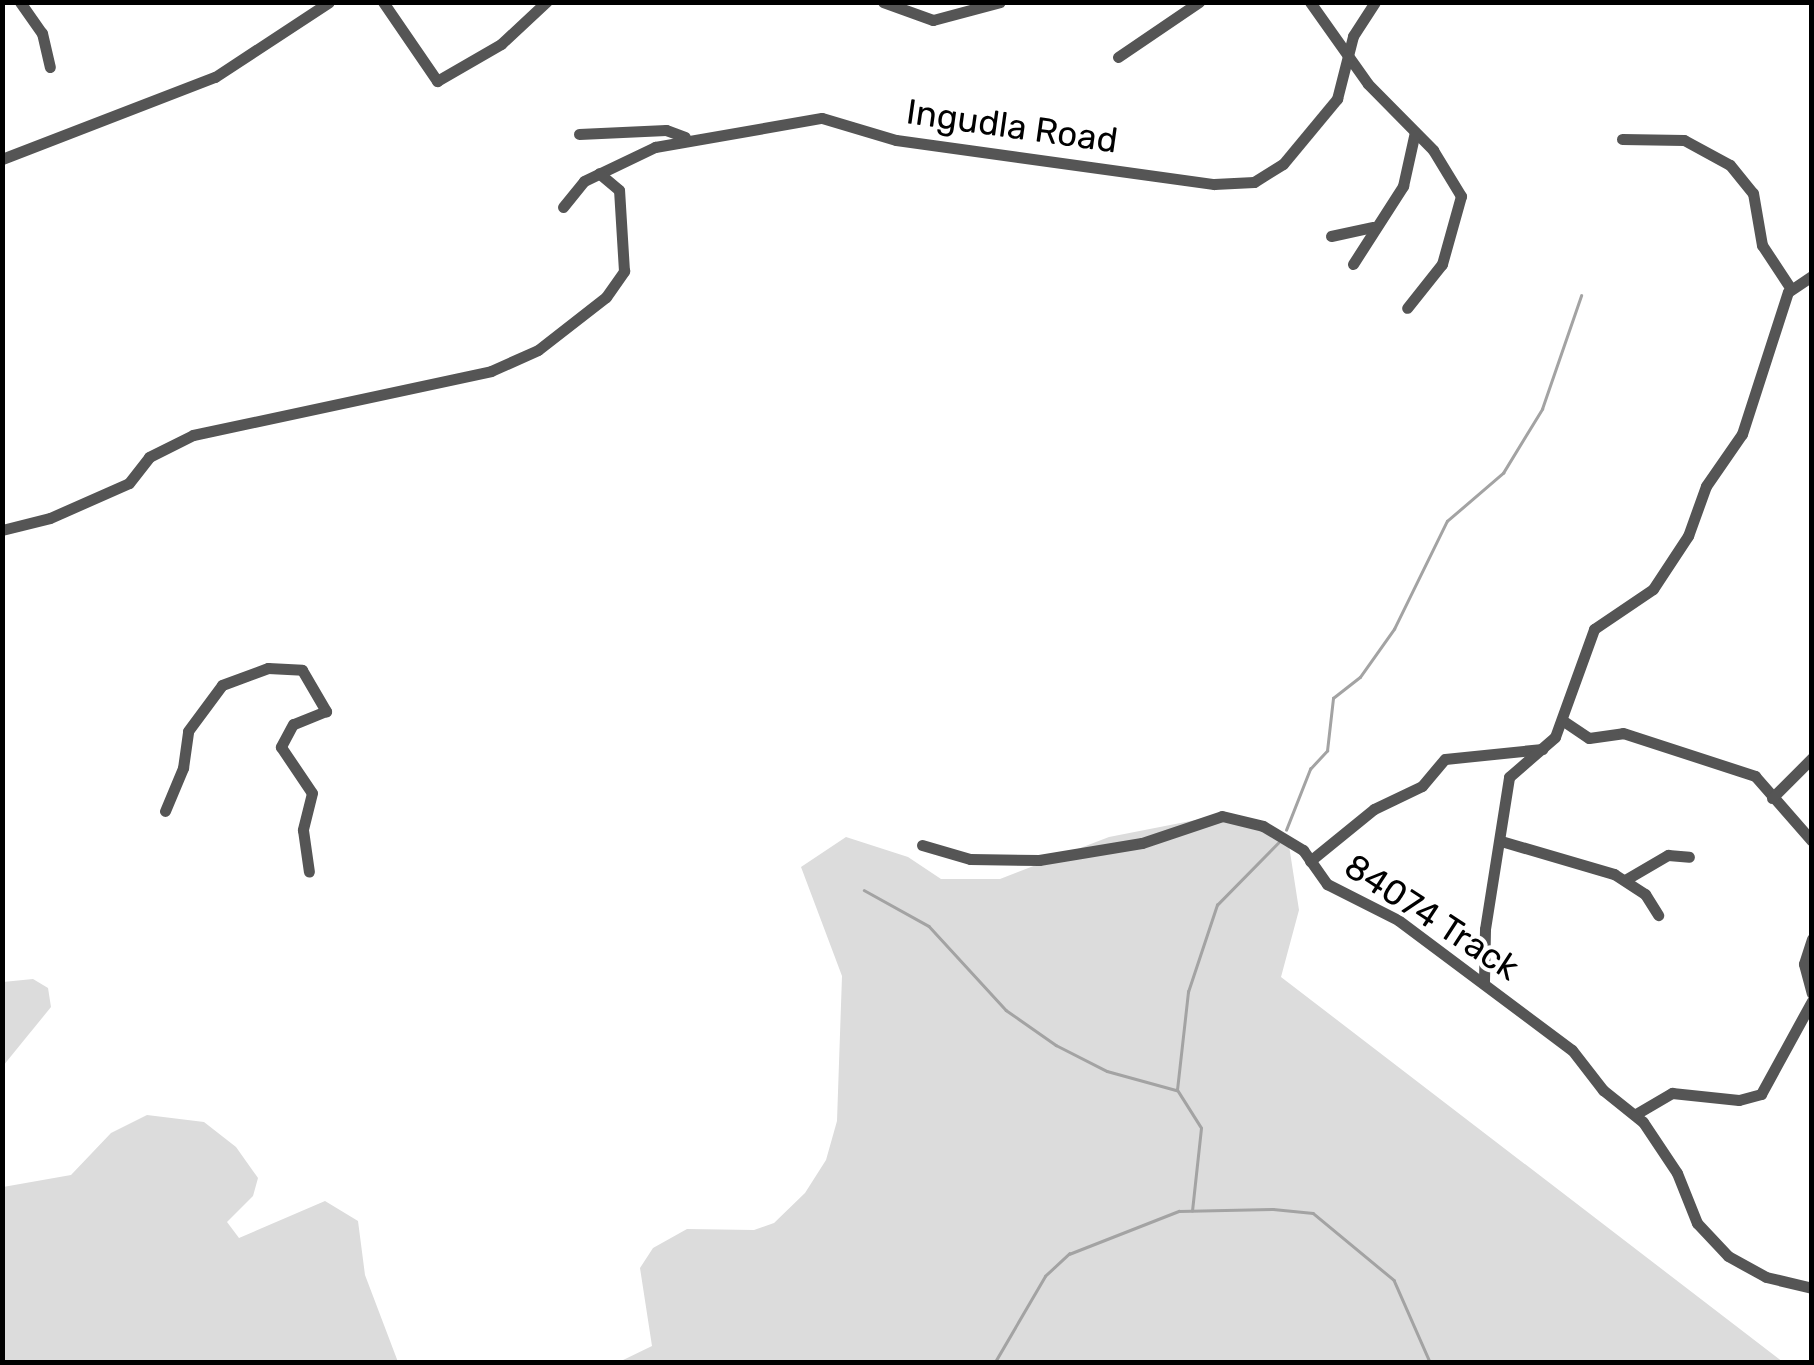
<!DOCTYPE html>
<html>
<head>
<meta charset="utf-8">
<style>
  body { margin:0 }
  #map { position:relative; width:1814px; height:1365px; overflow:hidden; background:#fff; font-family:Rubik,sans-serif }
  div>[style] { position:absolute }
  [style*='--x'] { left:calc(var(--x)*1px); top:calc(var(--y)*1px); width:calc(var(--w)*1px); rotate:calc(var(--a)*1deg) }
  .green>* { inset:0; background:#dcdcdc }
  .stream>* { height:2.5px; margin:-1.25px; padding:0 1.25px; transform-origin:1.25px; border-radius:1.25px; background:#a3a3a3 }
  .street>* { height:11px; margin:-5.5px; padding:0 5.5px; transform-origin:5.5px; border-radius:5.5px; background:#555 }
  span { translate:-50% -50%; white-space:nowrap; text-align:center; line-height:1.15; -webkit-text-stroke:8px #fff; paint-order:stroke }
  .street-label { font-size:35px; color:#000 }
  .frame { position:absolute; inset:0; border:5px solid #000; pointer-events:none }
</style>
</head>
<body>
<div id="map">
  <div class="green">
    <div style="clip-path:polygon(1216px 816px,1288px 839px,1299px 910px,1281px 977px,1783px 1362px,619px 1362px,652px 1346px,640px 1268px,653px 1248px,687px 1229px,754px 1230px,774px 1223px,805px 1193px,826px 1160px,837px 1121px,842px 976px,801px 867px,846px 837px,908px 857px,941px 879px,1000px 879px,1109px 837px)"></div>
    <div style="clip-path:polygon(33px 979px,48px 988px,51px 1007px,3px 1066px,3px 982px)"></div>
    <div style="clip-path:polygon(147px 1115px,204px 1122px,236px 1147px,258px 1178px,253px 1196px,227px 1222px,239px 1238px,325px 1201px,358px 1221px,365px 1275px,398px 1362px,3px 1362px,3px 1187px,71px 1175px,111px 1133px)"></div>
  </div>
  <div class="stream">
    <div style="--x:1286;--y:830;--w:66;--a:-68.5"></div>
    <div style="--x:1310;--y:769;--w:25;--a:-47"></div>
    <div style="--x:1327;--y:751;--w:53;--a:-83.5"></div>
    <div style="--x:1333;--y:698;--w:34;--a:-38"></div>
    <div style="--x:1360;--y:677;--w:59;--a:-54.7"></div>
    <div style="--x:1394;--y:629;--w:120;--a:-63.9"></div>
    <div style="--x:1447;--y:521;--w:74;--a:-40.6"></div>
    <div style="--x:1503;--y:473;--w:75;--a:-58.6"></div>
    <div style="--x:1542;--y:409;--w:120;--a:-71"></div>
    <div style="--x:864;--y:890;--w:74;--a:29"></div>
    <div style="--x:929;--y:926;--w:114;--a:47.5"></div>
    <div style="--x:1006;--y:1010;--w:61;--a:35"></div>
    <div style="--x:1056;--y:1045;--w:57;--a:27"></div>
    <div style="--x:1107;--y:1071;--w:72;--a:15.4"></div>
    <div style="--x:1192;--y:1211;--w:83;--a:-83.8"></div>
    <div style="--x:1201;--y:1128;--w:45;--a:-122.3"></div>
    <div style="--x:1177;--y:1090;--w:99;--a:-83.6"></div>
    <div style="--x:1188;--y:992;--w:92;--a:-71.6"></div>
    <div style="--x:1217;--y:905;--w:87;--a:-45.5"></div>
    <div style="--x:995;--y:1362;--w:99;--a:-59.8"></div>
    <div style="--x:1045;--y:1276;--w:33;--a:-43"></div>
    <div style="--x:1069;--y:1254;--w:118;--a:-21.4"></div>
    <div style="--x:1179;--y:1211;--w:94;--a:-1.2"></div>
    <div style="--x:1273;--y:1209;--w:40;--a:5.7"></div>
    <div style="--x:1313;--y:1213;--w:105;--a:39.6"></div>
    <div style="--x:1394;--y:1280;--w:90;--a:66.3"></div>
  </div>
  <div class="street">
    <div style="--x:20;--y:2;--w:38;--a:55"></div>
    <div style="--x:42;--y:33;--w:35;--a:77"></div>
    <div style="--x:383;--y:2;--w:96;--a:55.6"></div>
    <div style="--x:437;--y:81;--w:74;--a:-30"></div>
    <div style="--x:501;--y:44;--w:62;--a:-43"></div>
    <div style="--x:883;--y:2;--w:53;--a:19.8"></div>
    <div style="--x:933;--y:20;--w:69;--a:-15"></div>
    <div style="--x:1310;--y:2;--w:100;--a:54.7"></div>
    <div style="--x:1368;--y:84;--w:93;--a:45.4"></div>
    <div style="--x:1433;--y:150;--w:54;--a:58.7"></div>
    <div style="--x:1461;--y:196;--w:71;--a:105.6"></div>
    <div style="--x:1442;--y:264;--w:56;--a:128.5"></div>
    <div style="--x:1118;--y:57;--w:98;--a:-34.2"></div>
    <div style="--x:579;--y:134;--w:87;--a:-2.6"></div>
    <div style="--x:666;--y:130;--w:20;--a:20"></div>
    <div style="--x:1622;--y:139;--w:62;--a:0.9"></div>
    <div style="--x:1684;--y:140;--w:52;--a:28.5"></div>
    <div style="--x:1730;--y:165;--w:36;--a:51"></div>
    <div style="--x:1753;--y:193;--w:53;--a:80.2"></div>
    <div style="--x:1762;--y:245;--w:53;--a:56.6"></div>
    <div style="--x:2;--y:159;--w:228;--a:-21.1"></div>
    <div style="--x:215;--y:77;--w:136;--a:-33.3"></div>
    <div style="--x:563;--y:207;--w:33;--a:-51"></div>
    <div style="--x:584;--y:181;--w:79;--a:-25.6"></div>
    <div style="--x:655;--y:147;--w:169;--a:-9.9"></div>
    <div style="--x:822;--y:118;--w:77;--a:16.6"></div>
    <div style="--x:896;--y:140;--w:321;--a:7.9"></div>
    <div style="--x:1214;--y:184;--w:40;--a:-2.9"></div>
    <div style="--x:1254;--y:182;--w:34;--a:-32"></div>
    <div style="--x:1283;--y:164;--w:85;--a:-50.3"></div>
    <div style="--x:1337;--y:99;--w:65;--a:-75.7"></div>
    <div style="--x:1353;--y:36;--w:40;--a:-57.1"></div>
    <div style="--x:1331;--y:236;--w:43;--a:-12.1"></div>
    <div style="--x:1353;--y:264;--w:93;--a:-57.3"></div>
    <div style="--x:1403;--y:186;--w:55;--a:-77.5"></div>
    <div style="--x:2;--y:530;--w:49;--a:-14"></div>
    <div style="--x:50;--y:518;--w:86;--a:-23.9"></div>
    <div style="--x:129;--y:483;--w:33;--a:-52"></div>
    <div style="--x:149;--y:457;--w:49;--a:-26.6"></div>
    <div style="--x:193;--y:435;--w:305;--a:-12.1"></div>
    <div style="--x:491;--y:371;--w:51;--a:-24.1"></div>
    <div style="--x:538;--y:350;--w:86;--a:-37.9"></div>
    <div style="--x:606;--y:297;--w:32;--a:-55"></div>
    <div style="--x:624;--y:271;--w:81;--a:-93.5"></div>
    <div style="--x:619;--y:190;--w:26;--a:-140"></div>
    <div style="--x:1562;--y:720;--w:32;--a:34"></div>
    <div style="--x:1589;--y:738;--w:34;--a:-8"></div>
    <div style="--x:1623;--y:733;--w:139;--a:18"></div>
    <div style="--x:1755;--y:776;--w:86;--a:48.8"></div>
    <div style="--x:1772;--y:798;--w:57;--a:-45"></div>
    <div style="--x:165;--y:811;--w:47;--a:-67.3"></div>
    <div style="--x:183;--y:768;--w:37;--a:-82"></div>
    <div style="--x:188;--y:731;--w:57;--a:-53.5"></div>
    <div style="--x:222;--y:685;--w:49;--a:-20.3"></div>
    <div style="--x:268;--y:668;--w:34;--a:3"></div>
    <div style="--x:302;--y:670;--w:48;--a:59.7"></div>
    <div style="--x:326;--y:711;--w:35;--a:158"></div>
    <div style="--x:293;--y:724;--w:26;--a:118"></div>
    <div style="--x:281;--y:747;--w:55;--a:56"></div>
    <div style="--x:312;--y:793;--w:38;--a:104"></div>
    <div style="--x:303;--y:830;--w:42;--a:81.9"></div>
    <div style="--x:1501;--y:841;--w:118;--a:16.3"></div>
    <div style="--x:1614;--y:874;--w:37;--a:33"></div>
    <div style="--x:1645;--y:894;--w:25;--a:58"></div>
    <div style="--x:922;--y:845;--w:50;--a:16.3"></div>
    <div style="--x:970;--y:859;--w:69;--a:0.8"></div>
    <div style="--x:1039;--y:860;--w:104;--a:-9.4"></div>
    <div style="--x:1142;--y:843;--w:84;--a:-18.6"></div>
    <div style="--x:1222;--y:816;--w:42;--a:13.7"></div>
    <div style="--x:1263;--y:826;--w:47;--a:31"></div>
    <div style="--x:1303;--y:850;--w:42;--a:54.8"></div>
    <div style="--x:1327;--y:884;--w:80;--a:26.9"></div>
    <div style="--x:1398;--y:920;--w:217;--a:36.8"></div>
    <div style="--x:1572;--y:1050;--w:51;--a:52.2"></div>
    <div style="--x:1603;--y:1090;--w:51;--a:38.7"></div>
    <div style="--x:1643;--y:1122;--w:61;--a:56.3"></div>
    <div style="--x:1677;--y:1173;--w:54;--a:68.2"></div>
    <div style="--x:1697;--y:1223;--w:45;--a:46.8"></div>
    <div style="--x:1728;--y:1256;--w:43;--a:28.9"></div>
    <div style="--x:1766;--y:1277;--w:47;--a:13.4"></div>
    <div style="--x:1310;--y:861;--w:82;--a:-39.1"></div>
    <div style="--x:1374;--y:809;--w:53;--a:-25.6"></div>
    <div style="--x:1422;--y:786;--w:35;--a:-50"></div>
    <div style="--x:1445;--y:759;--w:98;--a:-5.9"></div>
    <div style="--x:1625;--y:880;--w:50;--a:-30.2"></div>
    <div style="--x:1668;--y:855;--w:21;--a:5"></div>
    <div style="--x:1812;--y:939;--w:26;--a:108"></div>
    <div style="--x:1804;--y:964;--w:30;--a:75"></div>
    <div style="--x:1484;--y:981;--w:52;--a:-88.9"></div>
    <div style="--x:1485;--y:929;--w:154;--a:-81"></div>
    <div style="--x:1509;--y:777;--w:61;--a:-41"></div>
    <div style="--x:1555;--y:737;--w:115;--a:-70.1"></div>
    <div style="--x:1594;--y:629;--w:71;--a:-34.1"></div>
    <div style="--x:1653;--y:589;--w:64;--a:-56.6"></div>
    <div style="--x:1688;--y:536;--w:53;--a:-70.2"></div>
    <div style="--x:1706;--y:486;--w:63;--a:-55.3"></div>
    <div style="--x:1742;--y:434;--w:149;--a:-72.1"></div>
    <div style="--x:1788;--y:292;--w:29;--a:-34"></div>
    <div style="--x:1636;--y:1114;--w:42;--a:-30.3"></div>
    <div style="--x:1672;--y:1093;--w:67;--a:6"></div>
    <div style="--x:1739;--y:1100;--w:23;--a:-15"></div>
    <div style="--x:1761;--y:1094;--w:106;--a:-61.3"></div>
  </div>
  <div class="street-label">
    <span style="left:1012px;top:126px;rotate:8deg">Ingudla Road</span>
    <span style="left:1432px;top:917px;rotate:33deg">84074 Track</span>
  </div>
  <div class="frame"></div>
</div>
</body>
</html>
